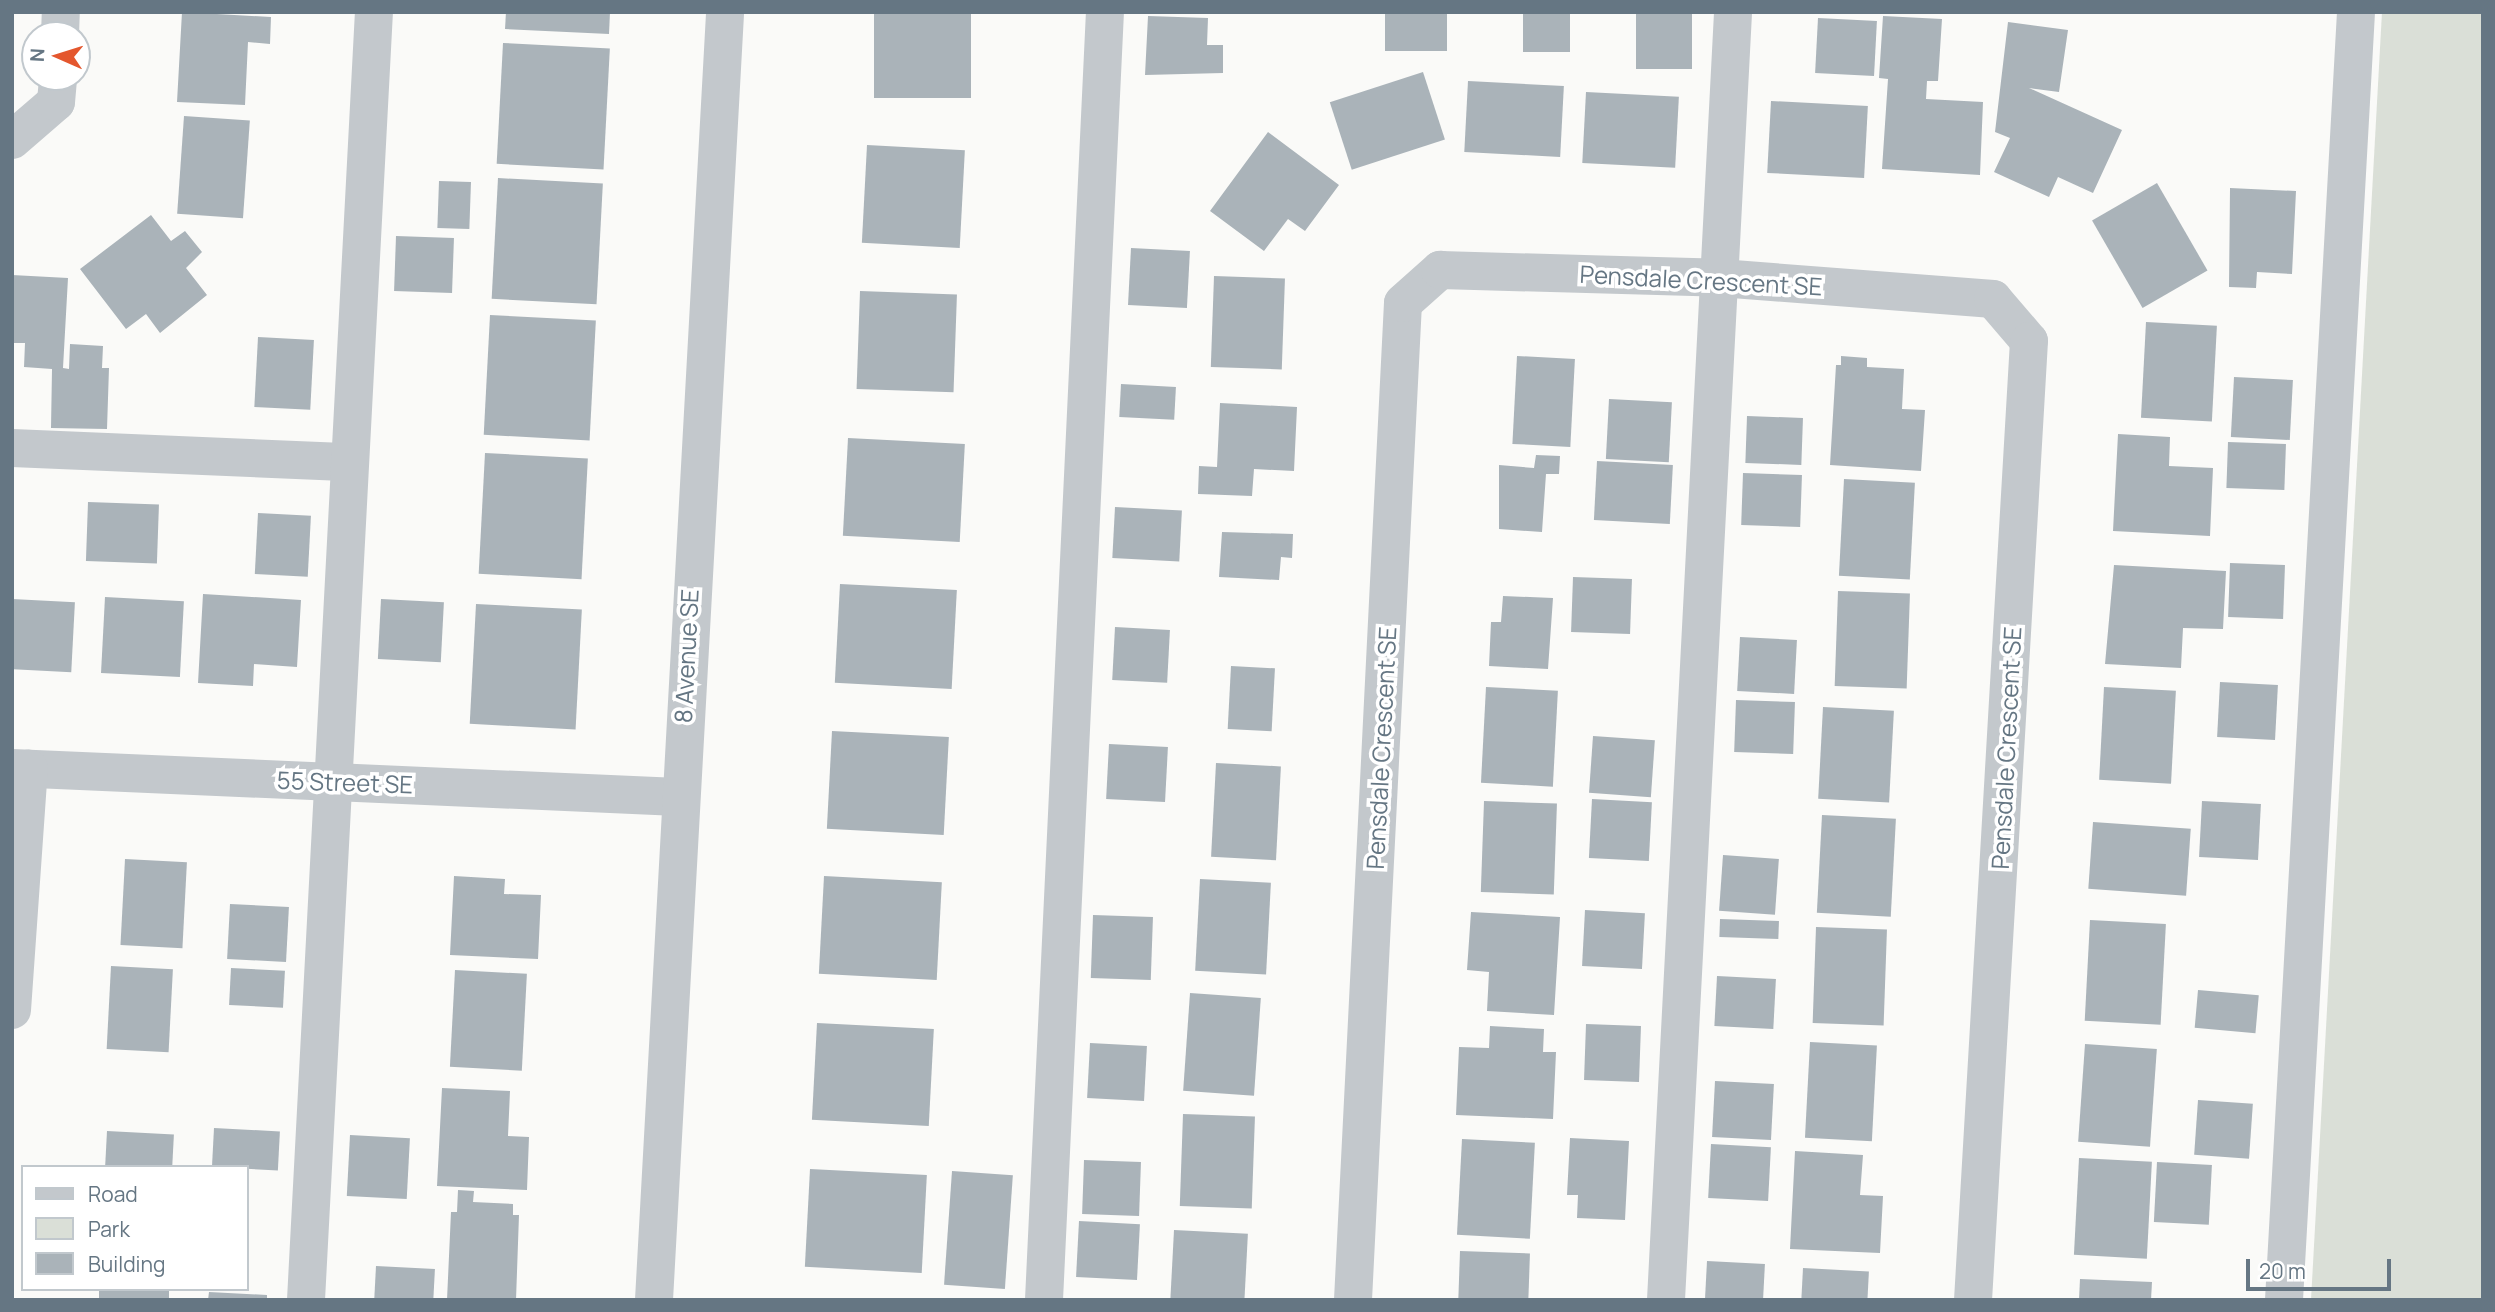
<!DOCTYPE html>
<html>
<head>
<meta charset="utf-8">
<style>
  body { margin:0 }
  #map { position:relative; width:2495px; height:1312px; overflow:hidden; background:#fafaf8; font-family:Manrope,sans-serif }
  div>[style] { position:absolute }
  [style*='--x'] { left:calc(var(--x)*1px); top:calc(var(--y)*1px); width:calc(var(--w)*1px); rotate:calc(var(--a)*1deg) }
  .green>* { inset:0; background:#dadfd7 }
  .building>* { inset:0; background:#aab3b9; transform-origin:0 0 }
  .minor>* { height:38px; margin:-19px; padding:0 19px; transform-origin:19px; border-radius:19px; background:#c3c8cc }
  span { translate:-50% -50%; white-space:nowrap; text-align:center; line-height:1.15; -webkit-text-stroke:7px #fff; paint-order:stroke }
  .street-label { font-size:24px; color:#657683 }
  .frame { position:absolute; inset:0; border:14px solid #657683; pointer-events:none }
  .legend { position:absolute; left:21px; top:1165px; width:228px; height:126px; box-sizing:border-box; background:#fff; border:2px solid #c1c8cd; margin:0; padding:9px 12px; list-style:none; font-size:21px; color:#657683 }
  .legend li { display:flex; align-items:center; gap:14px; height:35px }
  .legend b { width:35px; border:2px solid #c1c8cd }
  .north { position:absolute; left:21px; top:21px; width:70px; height:70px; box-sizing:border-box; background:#fff; border:2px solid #c1c8cd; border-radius:50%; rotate:273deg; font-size:19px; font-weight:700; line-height:28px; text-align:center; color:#657683 }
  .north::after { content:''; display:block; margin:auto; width:24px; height:32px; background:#e4572e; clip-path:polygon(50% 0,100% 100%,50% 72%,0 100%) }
  .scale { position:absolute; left:2246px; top:1259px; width:145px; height:32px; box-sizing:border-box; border:4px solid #657683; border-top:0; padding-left:9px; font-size:21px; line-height:24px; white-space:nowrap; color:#657683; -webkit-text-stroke:5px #fff; paint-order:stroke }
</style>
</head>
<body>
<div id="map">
  <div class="green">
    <div style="clip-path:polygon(2382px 12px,2483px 12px,2483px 1300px,2311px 1300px)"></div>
  </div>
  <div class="building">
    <div style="clip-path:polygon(182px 12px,271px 17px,270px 44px,248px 42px,245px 105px,177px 102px)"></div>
    <div style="clip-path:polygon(506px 12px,610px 12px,609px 34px,505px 29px)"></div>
    <div style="left:874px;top:12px;width:97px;height:86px"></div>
    <div style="left:1385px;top:12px;width:62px;height:39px"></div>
    <div style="left:1523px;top:12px;width:47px;height:40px"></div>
    <div style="left:1636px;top:12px;width:56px;height:57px"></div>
    <div style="clip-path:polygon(1148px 16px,1208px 18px,1207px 45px,1223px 45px,1223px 73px,1145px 75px)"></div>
    <div style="clip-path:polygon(1883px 16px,1942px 19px,1938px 81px,1927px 81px,1926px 99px,1983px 102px,1980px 175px,1882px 169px,1888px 79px,1879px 78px)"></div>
    <div style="left:1818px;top:18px;width:59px;height:55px;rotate:3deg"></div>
    <div style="clip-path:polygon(2008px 22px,2068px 30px,2059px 92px,2029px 88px,2122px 130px,2093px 193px,2058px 177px,2049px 197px,1994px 172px,2010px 138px,1995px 132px)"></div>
    <div style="left:503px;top:43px;width:107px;height:121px;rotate:3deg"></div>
    <div style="left:1423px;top:72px;width:71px;height:98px;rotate:72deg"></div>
    <div style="left:1468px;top:81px;width:96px;height:71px;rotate:3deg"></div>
    <div style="left:1586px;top:92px;width:93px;height:71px;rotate:3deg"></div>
    <div style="left:1771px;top:101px;width:97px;height:72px;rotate:3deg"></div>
    <div style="left:184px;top:116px;width:66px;height:98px;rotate:4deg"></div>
    <div style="clip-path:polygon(1268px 132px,1339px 185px,1305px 231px,1288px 219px,1264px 251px,1210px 211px)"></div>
    <div style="left:867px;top:145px;width:98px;height:98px;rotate:3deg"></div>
    <div style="left:498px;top:178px;width:105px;height:121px;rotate:3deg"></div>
    <div style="left:439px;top:181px;width:32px;height:47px;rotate:2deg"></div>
    <div style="left:2157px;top:183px;width:101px;height:75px;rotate:60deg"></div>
    <div style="clip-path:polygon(2230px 188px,2296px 191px,2292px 274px,2257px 272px,2256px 288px,2229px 287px)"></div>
    <div style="clip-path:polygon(151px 215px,171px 241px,185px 231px,202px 252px,186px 268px,207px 295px,160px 333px,146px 314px,126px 329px,80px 269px)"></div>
    <div style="left:396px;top:236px;width:58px;height:55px;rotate:2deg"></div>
    <div style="left:1131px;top:248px;width:59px;height:57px;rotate:3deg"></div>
    <div style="clip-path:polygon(12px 275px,68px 278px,63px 368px,69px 369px,70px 344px,103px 346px,102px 368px,109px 368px,107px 429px,51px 428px,52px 369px,24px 367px,25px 343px,12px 343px)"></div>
    <div style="left:1214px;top:276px;width:71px;height:91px;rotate:2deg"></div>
    <div style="left:860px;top:291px;width:97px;height:98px;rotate:2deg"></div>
    <div style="left:490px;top:315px;width:106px;height:120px;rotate:3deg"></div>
    <div style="left:2146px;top:322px;width:71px;height:96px;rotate:3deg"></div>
    <div style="left:258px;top:337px;width:56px;height:70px;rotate:3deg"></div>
    <div style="left:1517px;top:356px;width:58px;height:88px;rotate:3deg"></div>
    <div style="clip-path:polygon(1841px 356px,1867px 358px,1867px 367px,1904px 369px,1902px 409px,1925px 410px,1921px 471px,1830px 465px,1836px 365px,1841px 365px)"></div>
    <div style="left:2234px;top:377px;width:59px;height:60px;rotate:3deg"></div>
    <div style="left:1121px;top:384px;width:55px;height:33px;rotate:3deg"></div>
    <div style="left:1609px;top:399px;width:63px;height:60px;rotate:3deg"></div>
    <div style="clip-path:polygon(1220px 403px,1297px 407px,1294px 471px,1254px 469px,1252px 496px,1198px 494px,1199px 466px,1217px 467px)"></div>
    <div style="left:1747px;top:416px;width:56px;height:47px;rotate:2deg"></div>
    <div style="clip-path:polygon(2118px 434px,2170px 437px,2169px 466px,2213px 468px,2210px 536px,2113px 531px)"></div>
    <div style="left:848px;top:438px;width:117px;height:98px;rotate:3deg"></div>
    <div style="left:2228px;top:442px;width:58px;height:46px;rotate:2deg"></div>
    <div style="left:485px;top:453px;width:103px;height:121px;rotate:3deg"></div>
    <div style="clip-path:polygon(1536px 455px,1560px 456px,1559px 474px,1546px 474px,1542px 532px,1499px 529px,1499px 465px,1534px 468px)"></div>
    <div style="left:1597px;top:461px;width:76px;height:59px;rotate:3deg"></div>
    <div style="left:1743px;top:473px;width:59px;height:52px;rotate:2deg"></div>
    <div style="left:1844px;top:479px;width:71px;height:97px;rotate:3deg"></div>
    <div style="left:88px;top:502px;width:71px;height:59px;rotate:2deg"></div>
    <div style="left:1115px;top:507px;width:67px;height:51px;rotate:3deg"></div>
    <div style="left:258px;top:513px;width:53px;height:61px;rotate:3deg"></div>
    <div style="clip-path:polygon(1222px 532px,1293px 534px,1292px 558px,1281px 557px,1279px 580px,1219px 577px)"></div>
    <div style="left:2230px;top:563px;width:55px;height:54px;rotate:2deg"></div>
    <div style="clip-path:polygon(2114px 565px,2226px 571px,2223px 629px,2183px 628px,2181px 668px,2105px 664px)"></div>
    <div style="left:1573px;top:577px;width:59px;height:55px;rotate:2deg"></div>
    <div style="left:840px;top:584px;width:117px;height:99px;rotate:3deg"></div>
    <div style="left:1838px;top:591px;width:72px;height:95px;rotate:2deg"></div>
    <div style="clip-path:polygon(203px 594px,301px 600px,297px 667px,254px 664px,253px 686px,198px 683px)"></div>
    <div style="clip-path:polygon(1503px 596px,1553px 598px,1548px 669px,1489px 666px,1491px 622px,1501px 622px)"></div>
    <div style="left:105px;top:597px;width:79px;height:76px;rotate:3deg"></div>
    <div style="left:12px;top:599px;width:63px;height:70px;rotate:3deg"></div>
    <div style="left:381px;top:599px;width:63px;height:60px;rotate:3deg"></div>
    <div style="left:476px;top:604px;width:106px;height:120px;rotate:3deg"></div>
    <div style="left:1115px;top:627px;width:55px;height:53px;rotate:3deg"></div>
    <div style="left:1740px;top:637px;width:57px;height:54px;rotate:3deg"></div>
    <div style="left:1231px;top:666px;width:44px;height:63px;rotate:3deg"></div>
    <div style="left:2220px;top:682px;width:58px;height:55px;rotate:3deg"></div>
    <div style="left:1486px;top:687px;width:72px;height:96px;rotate:3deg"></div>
    <div style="left:2104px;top:687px;width:72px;height:93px;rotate:3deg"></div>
    <div style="left:1736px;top:700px;width:59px;height:52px;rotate:2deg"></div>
    <div style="left:1823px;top:707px;width:71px;height:92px;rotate:3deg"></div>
    <div style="left:832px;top:731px;width:117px;height:98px;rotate:3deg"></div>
    <div style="left:1593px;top:736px;width:62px;height:57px;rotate:4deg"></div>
    <div style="left:1109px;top:744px;width:59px;height:55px;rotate:3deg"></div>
    <div style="left:1216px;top:763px;width:65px;height:94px;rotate:3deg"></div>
    <div style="left:1592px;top:799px;width:60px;height:59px;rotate:3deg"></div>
    <div style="left:1484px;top:801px;width:73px;height:91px;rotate:2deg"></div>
    <div style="left:2202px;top:801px;width:59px;height:56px;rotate:3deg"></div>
    <div style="left:1822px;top:815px;width:74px;height:98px;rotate:3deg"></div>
    <div style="left:2093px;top:822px;width:98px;height:67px;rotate:4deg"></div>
    <div style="left:1723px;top:855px;width:56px;height:56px;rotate:4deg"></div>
    <div style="left:125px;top:859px;width:62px;height:86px;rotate:3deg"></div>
    <div style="clip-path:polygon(454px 876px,505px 879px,504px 894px,541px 895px,538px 959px,450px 955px)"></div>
    <div style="left:824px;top:876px;width:118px;height:98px;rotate:3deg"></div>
    <div style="left:1200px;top:879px;width:71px;height:92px;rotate:3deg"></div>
    <div style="left:230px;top:904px;width:59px;height:55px;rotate:3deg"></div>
    <div style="left:1585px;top:910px;width:60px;height:56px;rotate:3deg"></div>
    <div style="clip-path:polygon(1471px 912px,1560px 917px,1554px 1015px,1487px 1011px,1489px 972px,1467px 970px)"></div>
    <div style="left:1093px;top:915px;width:60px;height:63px;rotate:2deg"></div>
    <div style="left:1720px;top:919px;width:59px;height:18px;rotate:2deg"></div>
    <div style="left:2090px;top:920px;width:76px;height:101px;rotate:3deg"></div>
    <div style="left:1816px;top:927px;width:71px;height:96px;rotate:2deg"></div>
    <div style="left:111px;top:966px;width:62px;height:83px;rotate:3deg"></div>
    <div style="left:231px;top:968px;width:54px;height:37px;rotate:3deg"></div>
    <div style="left:455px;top:970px;width:72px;height:97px;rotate:3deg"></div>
    <div style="left:1717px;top:976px;width:59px;height:50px;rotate:3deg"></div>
    <div style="left:2198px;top:990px;width:61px;height:38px;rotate:5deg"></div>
    <div style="left:1190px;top:993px;width:71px;height:98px;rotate:4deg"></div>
    <div style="left:817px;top:1023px;width:117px;height:97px;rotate:3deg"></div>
    <div style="left:1586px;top:1024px;width:55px;height:56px;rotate:2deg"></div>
    <div style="clip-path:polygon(1490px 1026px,1544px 1029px,1543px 1052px,1556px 1052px,1553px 1119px,1456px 1115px,1459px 1047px,1489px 1048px)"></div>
    <div style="left:1810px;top:1042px;width:67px;height:96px;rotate:3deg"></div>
    <div style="left:1090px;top:1043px;width:57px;height:55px;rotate:3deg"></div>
    <div style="left:2085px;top:1044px;width:72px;height:98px;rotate:4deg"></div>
    <div style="left:1715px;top:1081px;width:59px;height:56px;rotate:3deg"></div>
    <div style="clip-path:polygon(442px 1088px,510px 1091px,508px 1136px,529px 1137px,527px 1190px,437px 1186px)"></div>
    <div style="left:2198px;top:1100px;width:55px;height:55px;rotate:4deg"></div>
    <div style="left:1183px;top:1114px;width:72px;height:92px;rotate:2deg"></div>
    <div style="left:214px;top:1128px;width:66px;height:39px;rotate:3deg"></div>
    <div style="left:107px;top:1131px;width:67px;height:36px;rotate:3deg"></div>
    <div style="left:350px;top:1135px;width:60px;height:61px;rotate:3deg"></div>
    <div style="clip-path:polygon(1570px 1138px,1629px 1141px,1625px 1220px,1577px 1218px,1578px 1195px,1567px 1195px)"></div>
    <div style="left:1462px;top:1139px;width:73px;height:96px;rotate:3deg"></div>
    <div style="left:1711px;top:1144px;width:60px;height:54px;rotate:3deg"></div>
    <div style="clip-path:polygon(1795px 1151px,1863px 1155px,1860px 1195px,1883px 1196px,1880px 1253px,1790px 1249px)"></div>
    <div style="left:2079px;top:1158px;width:73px;height:97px;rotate:3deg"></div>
    <div style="left:1084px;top:1160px;width:57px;height:54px;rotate:2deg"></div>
    <div style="left:2157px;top:1162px;width:55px;height:60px;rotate:3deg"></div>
    <div style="left:810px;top:1169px;width:117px;height:98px;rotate:3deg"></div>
    <div style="left:952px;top:1171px;width:61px;height:114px;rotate:4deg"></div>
    <div style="clip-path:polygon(458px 1190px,474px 1191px,473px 1202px,513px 1204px,513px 1215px,519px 1215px,516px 1300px,447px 1300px,451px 1212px,457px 1212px)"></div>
    <div style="left:1079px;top:1221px;width:61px;height:56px;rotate:3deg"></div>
    <div style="left:1174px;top:1230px;width:74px;height:70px;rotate:3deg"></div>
    <div style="left:1460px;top:1251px;width:70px;height:49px;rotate:2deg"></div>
    <div style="left:1707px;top:1261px;width:58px;height:39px;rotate:3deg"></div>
    <div style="left:376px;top:1266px;width:59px;height:34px;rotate:3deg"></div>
    <div style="left:1803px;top:1268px;width:66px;height:32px;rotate:3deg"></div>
    <div style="clip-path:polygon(2080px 1279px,2152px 1282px,2151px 1300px,2079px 1300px)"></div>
    <div style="left:99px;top:1289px;width:70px;height:11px"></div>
    <div style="clip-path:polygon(209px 1292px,267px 1295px,267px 1300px,208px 1300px)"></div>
  </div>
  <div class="minor">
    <div style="--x:60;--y:35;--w:23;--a:-88"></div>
    <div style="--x:12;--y:140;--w:58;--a:-40.8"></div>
    <div style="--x:56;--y:102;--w:25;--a:-85"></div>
    <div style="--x:12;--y:448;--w:338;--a:2.4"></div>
    <div style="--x:12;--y:768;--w:667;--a:2.49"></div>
    <div style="--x:12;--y:1010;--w:242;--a:-86"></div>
    <div style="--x:306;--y:1300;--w:1290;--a:-86.98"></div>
    <div style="--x:654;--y:1300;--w:1290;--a:-86.84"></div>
    <div style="--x:1044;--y:1300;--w:1289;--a:-87.29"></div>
    <div style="--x:1353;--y:1300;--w:998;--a:-87.13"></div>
    <div style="--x:1403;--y:303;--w:50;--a:-41.7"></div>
    <div style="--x:1440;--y:270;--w:280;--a:1.6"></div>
    <div style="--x:1720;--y:278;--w:274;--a:4.4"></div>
    <div style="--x:1993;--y:299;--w:55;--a:49.4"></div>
    <div style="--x:2029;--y:341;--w:961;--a:93.34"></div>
    <div style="--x:1666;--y:1300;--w:1290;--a:-87.02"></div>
    <div style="--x:2284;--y:1300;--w:1290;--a:-86.8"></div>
  </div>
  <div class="street-label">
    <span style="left:1701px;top:280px;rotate:3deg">Pensdale Crescent SE</span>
    <span style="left:686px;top:656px;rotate:-87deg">8 Avenue SE</span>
    <span style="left:1381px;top:748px;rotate:-87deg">Pensdale Crescent SE</span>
    <span style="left:2006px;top:748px;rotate:-87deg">Pensdale Crescent SE</span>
    <span style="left:345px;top:782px;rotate:2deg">55 Street SE</span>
  </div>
  <div class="frame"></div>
  <ul class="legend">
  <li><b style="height:9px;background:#c3c8cc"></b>Road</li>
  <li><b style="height:19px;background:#dadfd7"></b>Park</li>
  <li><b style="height:19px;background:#aab3b9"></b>Building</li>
  </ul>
  <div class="north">N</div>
  <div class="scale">20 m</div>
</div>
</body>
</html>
